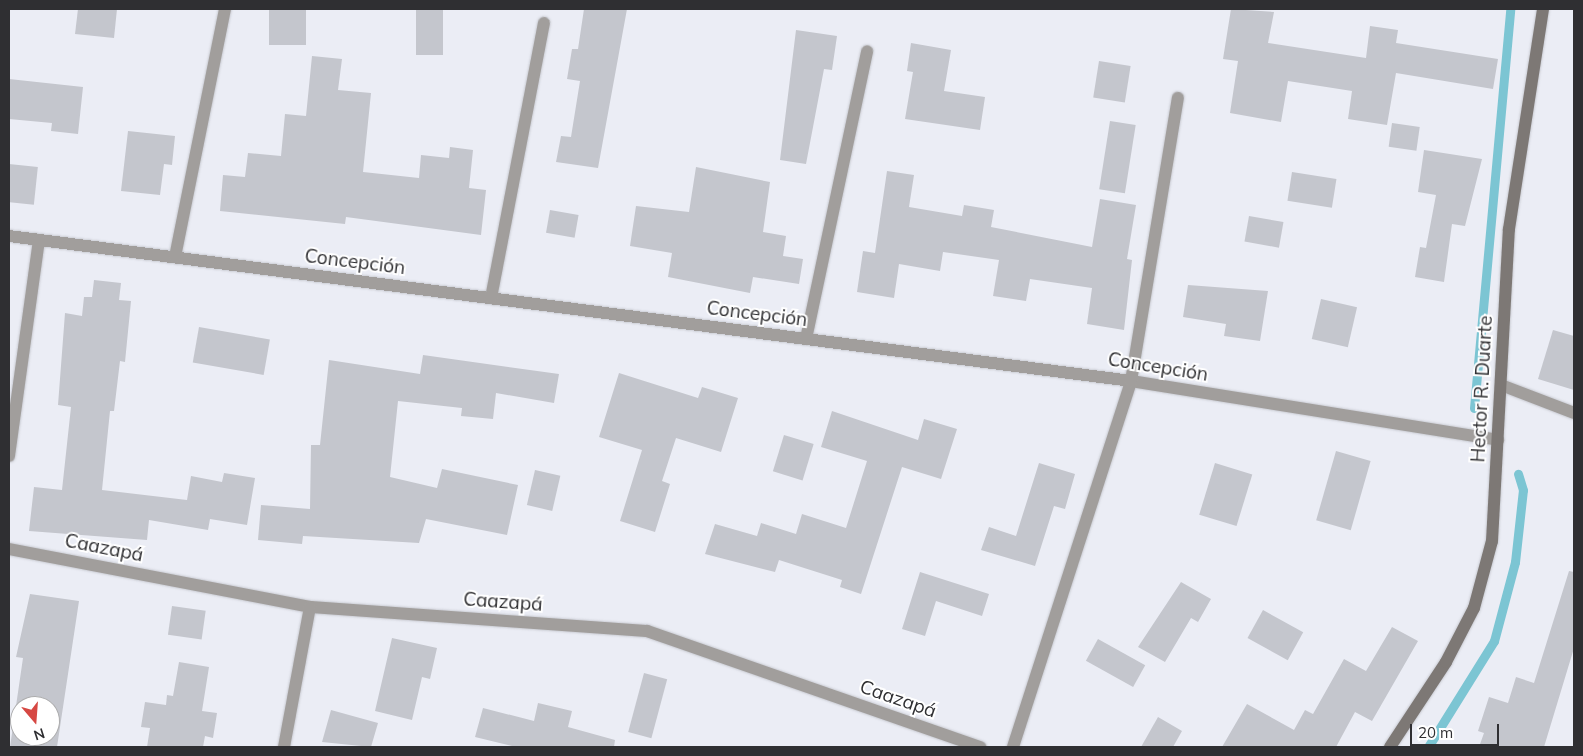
<!DOCTYPE html>
<html>
<head>
<meta charset="utf-8">
<style>
  body { margin:0 }
  #map { position:relative; width:1583px; height:756px; overflow:hidden; background:#ebedf5; font-family:Mulish,sans-serif }
  div>[style] { position:absolute }
  [style*='--x'] { left:calc(var(--x)*1px); top:calc(var(--y)*1px); width:calc(var(--w)*1px); rotate:calc(var(--a)*1deg) }
  .stream>* { height:9px; margin:-4.5px; padding:0 4.5px; transform-origin:4.5px; border-radius:4.5px; background:#7cc5d3 }
  .building>* { inset:0; background:#c4c6cd; transform-origin:0 0 }
  .roads { filter:drop-shadow(0 0 1px #c9cbd2) drop-shadow(0 0 1px #c9cbd2) }
  .street>* { height:12px; margin:-6px; padding:0 6px; transform-origin:6px; border-radius:6px; background:#a19e9c }
  .secondary>* { height:12px; margin:-6px; padding:0 6px; transform-origin:6px; border-radius:6px; background:#7d7875 }
  span { translate:-50% -50%; white-space:nowrap; text-align:center; line-height:1.15; -webkit-text-stroke:4px #fff; paint-order:stroke }
  .street-label { font-size:19px; color:#2f2f32 }
  .frame { position:absolute; inset:0; border:10px solid #2f2f32; pointer-events:none }
  .north { position:absolute; left:10px; top:696px; width:50px; height:50px; box-sizing:border-box; background:#fff; border:1px solid #acacad; border-radius:50%; rotate:162deg; font-size:14px; font-weight:700; line-height:20px; text-align:center; color:#2f2f32 }
  .north::after { content:''; display:block; margin:auto; width:18px; height:22px; background:#d64843; clip-path:polygon(50% 0,100% 100%,50% 72%,0 100%) }
  .scale { position:absolute; left:1410px; top:724px; width:89px; height:22px; box-sizing:border-box; border:2px solid #2f2f32; border-top:0; padding-left:6px; font-size:15px; line-height:18px; white-space:nowrap; color:#2f2f32; -webkit-text-stroke:4px #fff; paint-order:stroke }
</style>
</head>
<body>
<div id="map">
  <div class="stream">
    <div style="--x:1474;--y:408;--w:401;--a:-84.8"></div>
    <div style="--x:1428;--y:747;--w:125;--a:-58.1"></div>
    <div style="--x:1494;--y:641;--w:82;--a:-75.1"></div>
    <div style="--x:1515;--y:562;--w:72;--a:-83.7"></div>
    <div style="--x:1523;--y:490;--w:17;--a:-107"></div>
  </div>
  <div class="building">
    <div style="clip-path:polygon(78px 9px,117px 9px,114px 38px,75px 34px)"></div>
    <div style="left:269px;top:9px;width:37px;height:36px"></div>
    <div style="left:416px;top:9px;width:27px;height:46px"></div>
    <div style="clip-path:polygon(584px 9px,627px 9px,598px 168px,556px 162px,561px 136px,571px 137px,580px 81px,567px 79px,572px 49px,578px 49px)"></div>
    <div style="clip-path:polygon(1231px 9px,1274px 12px,1268px 43px,1366px 58px,1370px 26px,1398px 30px,1396px 43px,1498px 59px,1493px 89px,1396px 73px,1387px 125px,1348px 119px,1352px 91px,1288px 81px,1281px 122px,1230px 113px,1238px 61px,1223px 59px)"></div>
    <div style="clip-path:polygon(796px 30px,837px 36px,832px 70px,824px 69px,806px 164px,780px 160px)"></div>
    <div style="clip-path:polygon(911px 43px,951px 50px,944px 91px,985px 97px,980px 130px,905px 119px,913px 72px,907px 71px)"></div>
    <div style="clip-path:polygon(312px 56px,342px 59px,338px 90px,371px 93px,363px 172px,419px 178px,421px 155px,449px 158px,450px 147px,473px 150px,469px 188px,486px 190px,481px 235px,346px 217px,345px 224px,220px 211px,223px 175px,245px 177px,248px 153px,281px 156px,285px 114px,306px 116px)"></div>
    <div style="left:1099px;top:61px;width:32px;height:37px;rotate:9deg"></div>
    <div style="clip-path:polygon(9px 79px,83px 87px,78px 134px,51px 131px,52px 123px,9px 119px)"></div>
    <div style="left:1110px;top:121px;width:26px;height:69px;rotate:9deg"></div>
    <div style="left:1392px;top:123px;width:28px;height:24px;rotate:8deg"></div>
    <div style="clip-path:polygon(128px 131px,175px 136px,172px 165px,164px 164px,160px 195px,121px 191px)"></div>
    <div style="clip-path:polygon(1424px 150px,1482px 159px,1465px 226px,1452px 224px,1444px 282px,1415px 277px,1420px 247px,1426px 248px,1436px 195px,1418px 192px)"></div>
    <div style="left:9px;top:164px;width:29px;height:38px;rotate:6deg"></div>
    <div style="clip-path:polygon(696px 167px,770px 182px,763px 232px,786px 236px,783px 256px,803px 259px,799px 284px,753px 277px,750px 293px,668px 277px,672px 253px,630px 246px,636px 206px,689px 212px)"></div>
    <div style="clip-path:polygon(887px 171px,914px 175px,909px 207px,962px 216px,964px 205px,994px 210px,991px 227px,1092px 247px,1100px 199px,1136px 205px,1127px 259px,1132px 260px,1124px 330px,1087px 324px,1092px 288px,1030px 279px,1026px 301px,993px 296px,999px 260px,943px 252px,940px 271px,899px 264px,894px 298px,857px 292px,863px 251px,875px 253px)"></div>
    <div style="left:1292px;top:172px;width:45px;height:29px;rotate:9deg"></div>
    <div style="left:550px;top:210px;width:29px;height:23px;rotate:10deg"></div>
    <div style="left:1249px;top:216px;width:35px;height:26px;rotate:10deg"></div>
    <div style="clip-path:polygon(94px 280px,121px 283px,119px 300px,131px 301px,125px 362px,120px 361px,114px 411px,110px 411px,102px 490px,187px 500px,191px 476px,222px 482px,224px 473px,255px 478px,247px 525px,210px 519px,208px 530px,149px 520px,147px 540px,29px 531px,34px 487px,62px 490px,71px 407px,58px 405px,65px 313px,82px 316px,84px 297px,92px 297px)"></div>
    <div style="clip-path:polygon(1188px 285px,1268px 291px,1260px 341px,1224px 336px,1226px 324px,1183px 317px)"></div>
    <div style="left:1321px;top:299px;width:37px;height:41px;rotate:13deg"></div>
    <div style="left:199px;top:327px;width:72px;height:36px;rotate:10deg"></div>
    <div style="clip-path:polygon(1553px 330px,1574px 336px,1574px 390px,1538px 379px)"></div>
    <div style="clip-path:polygon(423px 355px,559px 374px,554px 403px,496px 393px,493px 419px,461px 416px,462px 408px,398px 401px,390px 477px,437px 488px,442px 469px,518px 485px,507px 535px,426px 519px,419px 543px,303px 536px,302px 544px,258px 540px,261px 505px,310px 509px,311px 445px,320px 445px,329px 360px,420px 374px)"></div>
    <div style="clip-path:polygon(619px 373px,698px 398px,702px 387px,738px 398px,721px 452px,676px 438px,662px 481px,670px 484px,655px 532px,620px 521px,642px 450px,599px 437px)"></div>
    <div style="clip-path:polygon(832px 411px,918px 440px,924px 419px,957px 429px,941px 479px,902px 467px,861px 594px,840px 587px,842px 580px,779px 560px,775px 572px,705px 554px,715px 524px,757px 536px,761px 523px,796px 534px,802px 514px,846px 528px,867px 461px,821px 447px)"></div>
    <div style="left:784px;top:435px;width:31px;height:38px;rotate:17deg"></div>
    <div style="left:1336px;top:451px;width:36px;height:72px;rotate:16deg"></div>
    <div style="clip-path:polygon(1039px 463px,1075px 474px,1065px 509px,1054px 506px,1035px 566px,981px 550px,989px 527px,1016px 536px)"></div>
    <div style="left:1215px;top:463px;width:39px;height:54px;rotate:17deg"></div>
    <div style="left:535px;top:470px;width:26px;height:36px;rotate:13deg"></div>
    <div style="clip-path:polygon(1569px 571px,1574px 572px,1574px 648px,1544px 747px,1479px 747px,1484px 733px,1478px 731px,1489px 697px,1508px 703px,1516px 677px,1534px 683px)"></div>
    <div style="clip-path:polygon(920px 572px,989px 594px,982px 616px,936px 601px,925px 636px,902px 629px)"></div>
    <div style="clip-path:polygon(1181px 582px,1211px 599px,1198px 622px,1191px 618px,1165px 662px,1138px 647px)"></div>
    <div style="clip-path:polygon(evenodd,30px 594px,79px 601px,57px 747px,10px 747px,23px 658px,16px 657px,30px 594px,20px 706px,50px 706px,50px 736px,20px 736px,20px 706px)"></div>
    <div style="left:172px;top:606px;width:34px;height:29px;rotate:8deg"></div>
    <div style="left:1263px;top:610px;width:46px;height:32px;rotate:29deg"></div>
    <div style="clip-path:polygon(1392px 627px,1418px 641px,1372px 721px,1355px 712px,1336px 747px,1222px 747px,1247px 704px,1294px 730px,1305px 710px,1313px 714px,1344px 659px,1366px 671px)"></div>
    <div style="clip-path:polygon(392px 638px,437px 648px,430px 679px,422px 677px,412px 720px,375px 711px)"></div>
    <div style="left:1098px;top:639px;width:54px;height:25px;rotate:29deg"></div>
    <div style="clip-path:polygon(179px 662px,209px 667px,202px 711px,217px 713px,213px 738px,205px 736px,203px 747px,147px 747px,150px 728px,141px 727px,145px 702px,166px 705px,167px 695px,173px 696px)"></div>
    <div style="left:644px;top:673px;width:24px;height:61px;rotate:15deg"></div>
    <div style="clip-path:polygon(538px 703px,572px 711px,568px 727px,615px 740px,614px 747px,516px 747px,475px 737px,483px 708px,534px 721px)"></div>
    <div style="clip-path:polygon(331px 710px,378px 723px,371px 747px,322px 742px)"></div>
    <div style="clip-path:polygon(1158px 717px,1182px 731px,1173px 747px,1141px 747px)"></div>
  </div>
  <div class="roads">
    <div class="street">
      <div style="--x:9;--y:236;--w:1131;--a:7.36"></div>
      <div style="--x:1131;--y:381;--w:372;--a:9.1"></div>
      <div style="--x:175;--y:257;--w:253;--a:-78.6"></div>
      <div style="--x:491;--y:298;--w:280;--a:-79.1"></div>
      <div style="--x:806;--y:339;--w:294;--a:-78"></div>
      <div style="--x:1501;--y:385;--w:78;--a:21"></div>
      <div style="--x:9;--y:456;--w:218;--a:-82.1"></div>
      <div style="--x:9;--y:549;--w:307;--a:10.9"></div>
      <div style="--x:310;--y:607;--w:338;--a:4.1"></div>
      <div style="--x:647;--y:631;--w:353;--a:19.2"></div>
      <div style="--x:284;--y:747;--w:142;--a:-79.5"></div>
      <div style="--x:1013;--y:747;--w:385;--a:-72.1"></div>
      <div style="--x:1131;--y:381;--w:287;--a:-80.6"></div>
    </div>
    <div class="secondary">
      <div style="--x:1390;--y:747;--w:102;--a:-56.6"></div>
      <div style="--x:1446;--y:662;--w:61;--a:-62.6"></div>
      <div style="--x:1474;--y:608;--w:69;--a:-75"></div>
      <div style="--x:1492;--y:541;--w:312;--a:-86.9"></div>
      <div style="--x:1509;--y:229;--w:223;--a:-81.2"></div>
    </div>
  </div>
  <div class="street-label">
    <span style="left:355px;top:262px;rotate:7deg">Concepción</span>
    <span style="left:757px;top:314px;rotate:7deg">Concepción</span>
    <span style="left:1158px;top:367px;rotate:9deg">Concepción</span>
    <span style="left:1482px;top:389px;rotate:-87deg">Hector R. Duarte</span>
    <span style="left:104px;top:548px;rotate:11deg">Caazapá</span>
    <span style="left:503px;top:602px;rotate:4deg">Caazapá</span>
    <span style="left:898px;top:699px;rotate:19deg">Caazapá</span>
  </div>
  <div class="frame"></div>
  <div class="north">N</div>
  <div class="scale">20 m</div>
</div>
</body>
</html>
